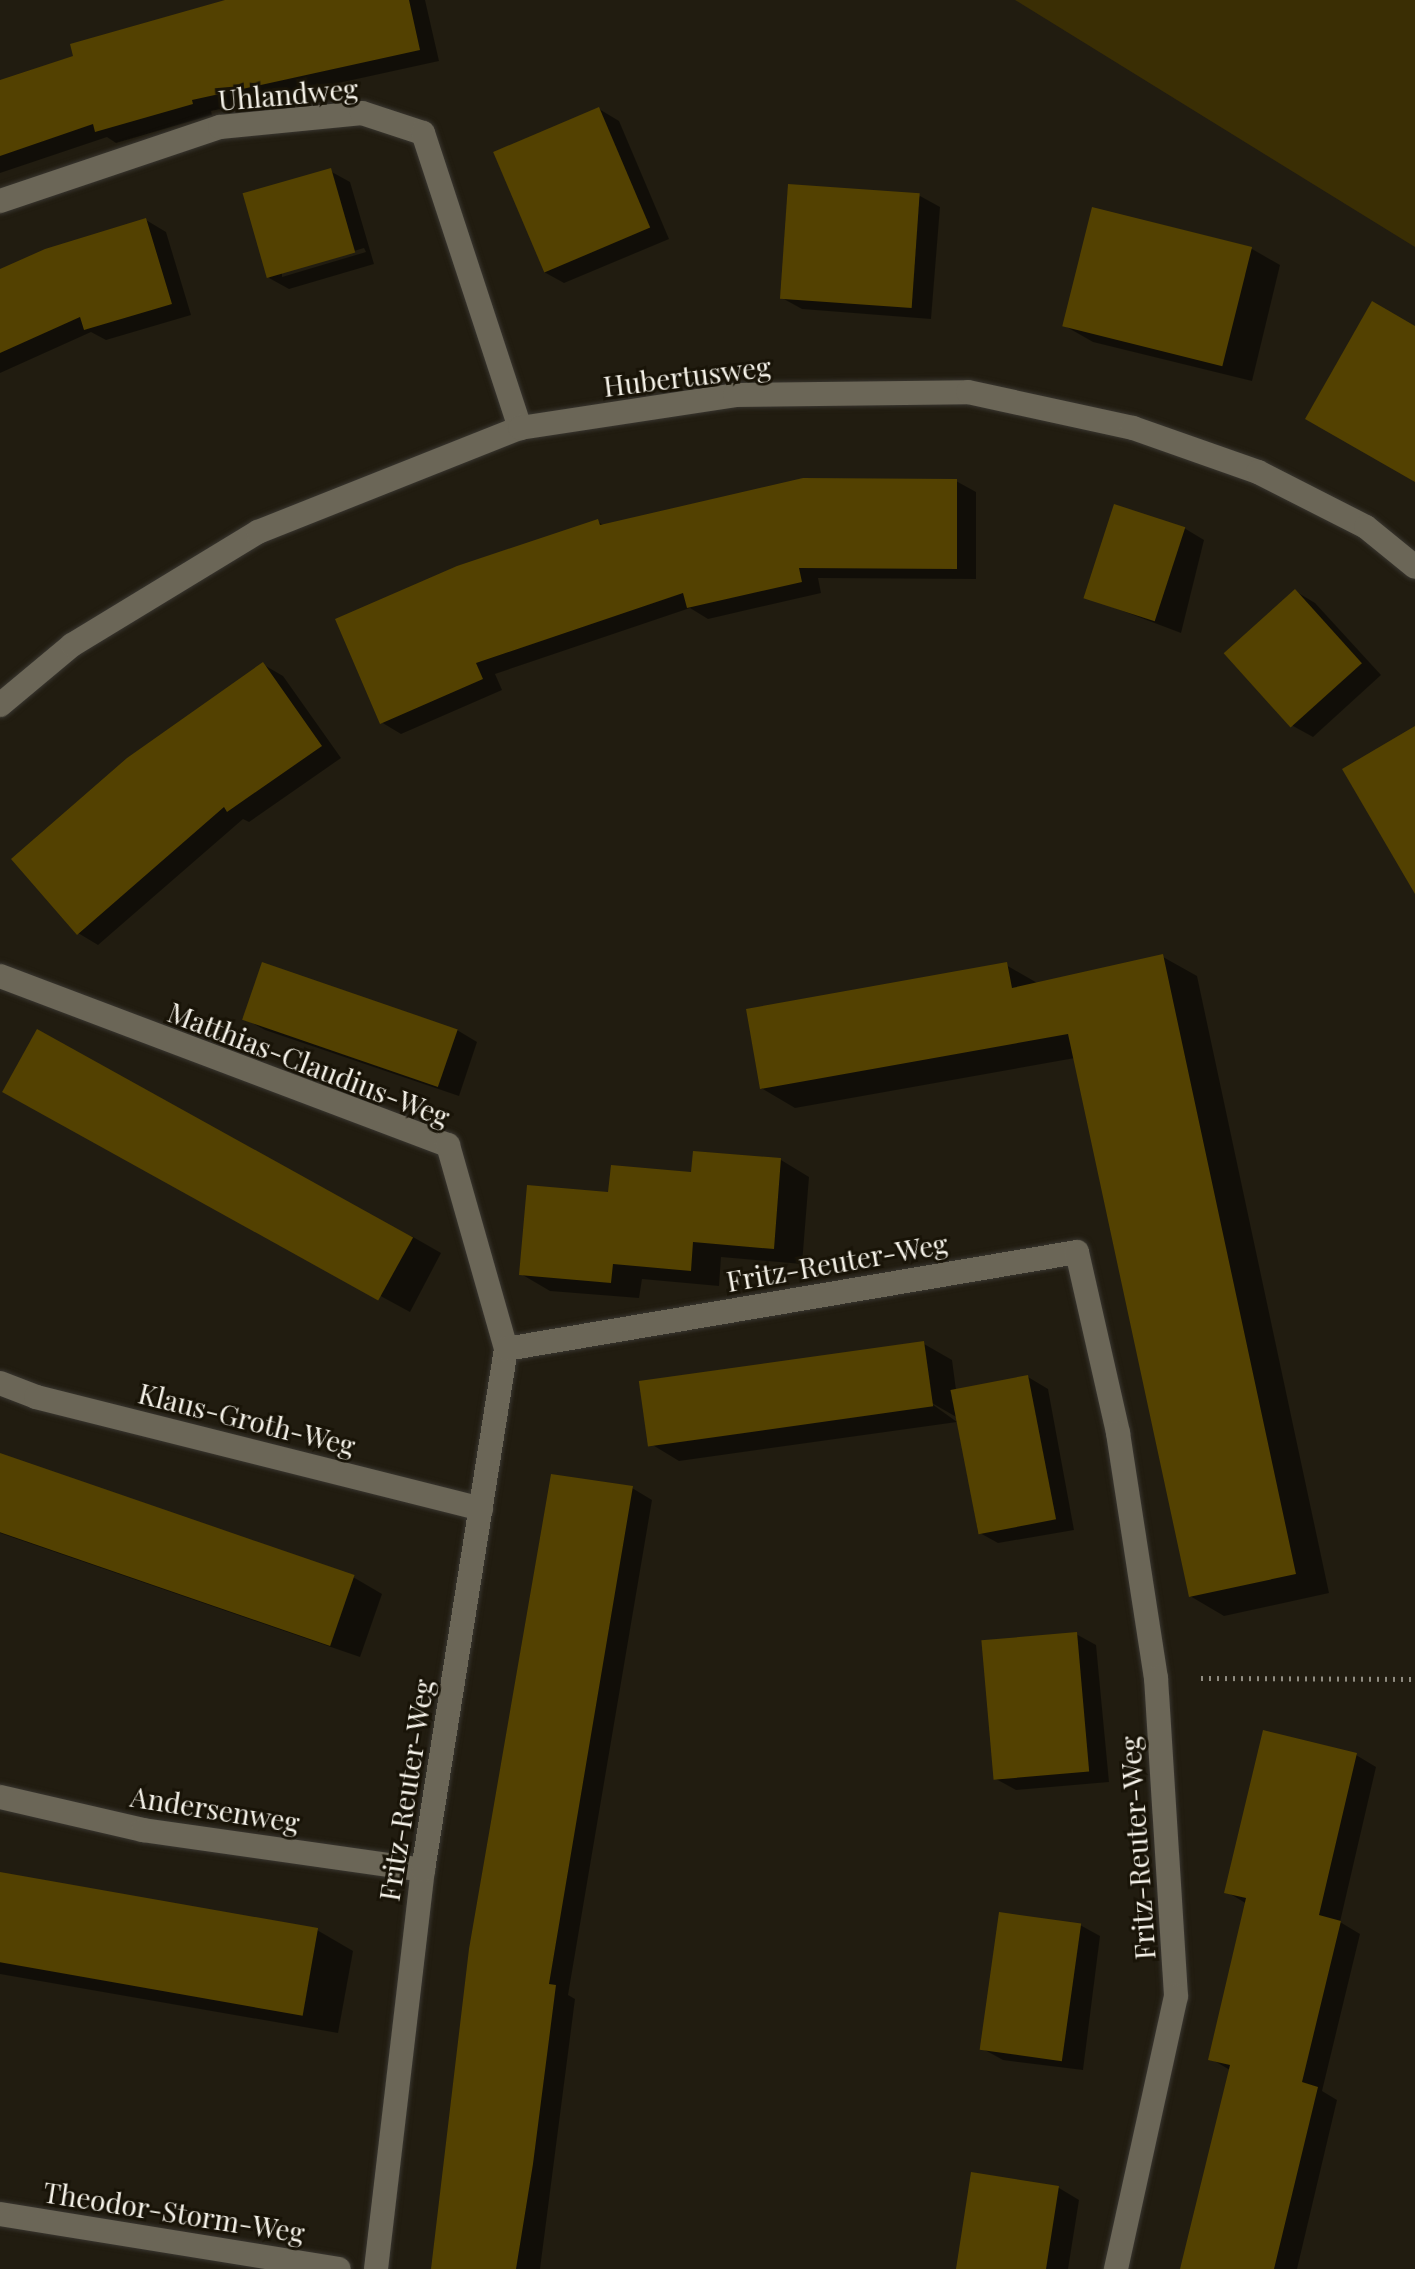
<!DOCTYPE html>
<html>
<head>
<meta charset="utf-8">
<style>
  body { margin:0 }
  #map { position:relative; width:1415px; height:2269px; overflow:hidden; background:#211c10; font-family:"Playfair Display",serif }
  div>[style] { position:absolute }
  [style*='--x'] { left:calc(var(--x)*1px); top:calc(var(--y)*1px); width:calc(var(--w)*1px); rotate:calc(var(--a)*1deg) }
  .green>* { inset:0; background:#3a2e04 }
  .shadow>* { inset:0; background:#0007 }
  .building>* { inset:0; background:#534101; transform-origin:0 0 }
  .path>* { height:5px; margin-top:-2.5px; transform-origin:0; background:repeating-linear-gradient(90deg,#8f8b80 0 2px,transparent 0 8px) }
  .roads { filter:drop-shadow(0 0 2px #393630) drop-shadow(0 0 2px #393630) }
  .street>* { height:24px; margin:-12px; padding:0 12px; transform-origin:12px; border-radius:12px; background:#6b6657 }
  span { translate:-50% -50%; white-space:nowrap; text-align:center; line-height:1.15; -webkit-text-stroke:6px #181307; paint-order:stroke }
  .street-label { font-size:28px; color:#f6f3ea }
</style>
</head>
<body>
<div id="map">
  <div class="green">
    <div style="clip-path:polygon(1015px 0,1415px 0,1415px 247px)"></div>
  </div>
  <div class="shadow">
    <div style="clip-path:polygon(265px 0,425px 0,439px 61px,211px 111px,212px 115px,116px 143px,107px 137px,0 173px,0 83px)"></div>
    <div style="clip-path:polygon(599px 109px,619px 121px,669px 239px,564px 283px,544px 272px)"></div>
    <div style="clip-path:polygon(evenodd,330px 171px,350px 182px,374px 264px,289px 289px,269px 278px,330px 171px,364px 248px,366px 252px,282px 277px,282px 273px,364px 248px)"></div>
    <div style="clip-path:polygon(920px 196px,940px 207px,931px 319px,802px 309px,782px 298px)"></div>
    <div style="clip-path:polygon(1094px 210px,1252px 249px,1280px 265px,1252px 381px,1093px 342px,1065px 326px)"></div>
    <div style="clip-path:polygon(146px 220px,166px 232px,191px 315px,106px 340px,91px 332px,0 373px,0 271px)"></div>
    <div style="clip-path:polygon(956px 481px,976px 492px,976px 579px,818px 578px,821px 593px,708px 619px,690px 608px,495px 674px,502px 690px,401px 734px,381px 722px,598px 522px,605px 526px)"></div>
    <div style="clip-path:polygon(1184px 528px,1204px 540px,1181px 633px,1086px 597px)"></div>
    <div style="clip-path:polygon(1295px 591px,1315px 603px,1381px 675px,1313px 737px,1293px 726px,1227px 654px)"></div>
    <div style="clip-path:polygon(264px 665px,283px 676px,341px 758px,249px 822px,243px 819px,98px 945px,78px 933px)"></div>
    <div style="clip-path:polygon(1163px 957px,1197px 976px,1329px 1593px,1224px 1616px,1190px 1596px,1075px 1058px,795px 1108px,761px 1088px,1006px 965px,1039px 984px)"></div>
    <div style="clip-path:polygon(245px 1019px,457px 1030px,477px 1042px,459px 1096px,265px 1030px)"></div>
    <div style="clip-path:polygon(34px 1108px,413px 1237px,441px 1253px,410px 1312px)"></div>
    <div style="clip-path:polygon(781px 1160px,809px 1177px,802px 1264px,721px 1257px,719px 1286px,642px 1279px,639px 1298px,550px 1291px,521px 1274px,610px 1194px)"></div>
    <div style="clip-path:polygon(924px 1344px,952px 1360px,956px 1390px,1028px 1377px,1048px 1389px,1074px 1530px,998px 1543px,978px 1532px,958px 1418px,925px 1399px,957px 1422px,679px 1461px,651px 1444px)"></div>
    <div style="clip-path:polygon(0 1455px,353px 1577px,382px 1594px,360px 1657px,0 1533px)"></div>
    <div style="clip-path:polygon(632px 1488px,652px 1500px,568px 1995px,575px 1999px,540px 2269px,434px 2269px)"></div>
    <div style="clip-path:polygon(1076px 1634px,1096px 1645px,1109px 1782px,1016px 1790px,996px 1779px)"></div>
    <div style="clip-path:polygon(1356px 1755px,1376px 1767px,1340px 1922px,1360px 1934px,1322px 2091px,1337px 2100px,1297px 2269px,1182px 2269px,1230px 2070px,1211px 2059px,1247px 1904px,1227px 1892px)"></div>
    <div style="clip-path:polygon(0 1874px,317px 1930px,353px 1951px,338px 2033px,0 1974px)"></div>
    <div style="clip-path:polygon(1080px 1925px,1100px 1936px,1083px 2070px,1003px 2060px,983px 2049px)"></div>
    <div style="clip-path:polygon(973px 2174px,1059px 2188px,1079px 2200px,1068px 2269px,958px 2269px)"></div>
  </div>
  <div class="building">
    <div style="clip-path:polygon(225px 0,409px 0,420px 50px,192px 100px,193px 104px,95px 132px,93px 124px,0 156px,0 80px,73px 56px,70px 44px)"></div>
    <div style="left:599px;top:107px;width:131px;height:115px;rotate:67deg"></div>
    <div style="left:331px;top:168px;width:88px;height:92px;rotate:74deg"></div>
    <div style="left:788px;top:184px;width:132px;height:115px;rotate:4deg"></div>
    <div style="left:1092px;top:207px;width:165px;height:123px;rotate:14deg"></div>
    <div style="clip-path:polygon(146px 218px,172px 304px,84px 330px,80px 317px,0 353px,0 269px,45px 249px)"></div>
    <div style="clip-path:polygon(1372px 301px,1415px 326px,1415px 482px,1305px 419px)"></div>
    <div style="clip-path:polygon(803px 478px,957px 479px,957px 569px,799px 568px,802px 582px,687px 608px,683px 593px,476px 663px,483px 679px,380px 724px,335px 619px,457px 566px,598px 519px,600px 525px)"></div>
    <div style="left:1114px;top:504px;width:75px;height:99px;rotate:18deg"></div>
    <div style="left:1295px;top:589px;width:100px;height:96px;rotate:48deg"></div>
    <div style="clip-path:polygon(263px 662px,322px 746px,227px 812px,224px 807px,77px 935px,11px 859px,127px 758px)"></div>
    <div style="clip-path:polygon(1415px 726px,1415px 894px,1342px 769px)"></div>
    <div style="clip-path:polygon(1163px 954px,1296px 1574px,1189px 1597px,1068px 1034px,760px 1089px,746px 1009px,1007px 962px,1012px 988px)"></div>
    <div style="left:262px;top:962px;width:207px;height:61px;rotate:19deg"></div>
    <div style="left:37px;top:1029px;width:430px;height:72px;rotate:29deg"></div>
    <div style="clip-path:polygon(693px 1151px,781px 1158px,774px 1249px,693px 1242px,691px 1271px,613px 1264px,611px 1283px,519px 1275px,527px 1185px,608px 1192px,611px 1165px,691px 1172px)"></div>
    <div style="left:924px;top:1341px;width:66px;height:288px;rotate:82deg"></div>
    <div style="left:1028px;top:1375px;width:147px;height:79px;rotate:79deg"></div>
    <div style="left:0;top:1453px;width:375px;height:75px;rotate:19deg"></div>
    <div style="clip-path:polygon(551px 1474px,633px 1486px,549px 1984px,556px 1985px,533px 2164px,516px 2269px,431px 2269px,469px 1949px)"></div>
    <div style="left:1077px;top:1632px;width:140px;height:96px;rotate:85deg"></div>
    <div style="clip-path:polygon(1263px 1730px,1357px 1753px,1319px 1915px,1341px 1921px,1302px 2082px,1318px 2087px,1274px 2269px,1180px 2269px,1230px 2065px,1208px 2060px,1246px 1898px,1224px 1893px)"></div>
    <div style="left:0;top:1872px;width:323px;height:89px;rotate:10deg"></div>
    <div style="left:999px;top:1912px;width:83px;height:139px;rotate:8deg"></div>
    <div style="clip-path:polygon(971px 2172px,1059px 2186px,1046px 2269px,956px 2269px)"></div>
  </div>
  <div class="path">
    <div style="--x:1201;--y:1678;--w:214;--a:0.3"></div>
  </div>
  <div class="roads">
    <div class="street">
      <div style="--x:0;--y:201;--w:232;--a:-18.6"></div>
      <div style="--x:220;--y:127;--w:143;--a:-5.6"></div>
      <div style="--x:362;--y:113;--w:64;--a:18.2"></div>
      <div style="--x:423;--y:133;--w:311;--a:71.8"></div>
      <div style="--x:0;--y:705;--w:94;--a:-39.8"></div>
      <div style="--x:72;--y:645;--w:218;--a:-31.3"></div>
      <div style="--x:258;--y:532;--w:282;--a:-21.7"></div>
      <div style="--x:520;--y:428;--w:218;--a:-8.7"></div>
      <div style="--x:735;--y:395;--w:233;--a:-0.7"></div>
      <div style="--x:968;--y:392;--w:169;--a:12.3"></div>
      <div style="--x:1133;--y:428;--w:133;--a:19.4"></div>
      <div style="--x:1258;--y:472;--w:121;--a:27"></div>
      <div style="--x:1366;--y:527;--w:63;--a:39.2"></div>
      <div style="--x:0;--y:976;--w:479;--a:20.7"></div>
      <div style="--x:448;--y:1145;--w:212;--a:74.1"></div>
      <div style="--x:0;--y:1383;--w:39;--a:21"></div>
      <div style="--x:36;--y:1397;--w:459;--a:14.1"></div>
      <div style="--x:0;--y:1797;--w:147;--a:13"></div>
      <div style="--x:143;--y:1830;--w:283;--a:8.1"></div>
      <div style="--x:0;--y:2214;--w:343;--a:9.2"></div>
      <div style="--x:376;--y:2269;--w:402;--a:-83.3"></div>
      <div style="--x:423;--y:1870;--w:528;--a:-80.95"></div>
      <div style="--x:506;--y:1349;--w:579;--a:-9.64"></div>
      <div style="--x:1077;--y:1252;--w:186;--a:77.2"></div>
      <div style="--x:1118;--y:1433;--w:248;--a:81.2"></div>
      <div style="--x:1156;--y:1678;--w:319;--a:86.4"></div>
      <div style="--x:1176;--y:1996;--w:280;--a:102.4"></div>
    </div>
  </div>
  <div class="street-label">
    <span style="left:288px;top:94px;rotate:-5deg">Uhlandweg</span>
    <span style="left:687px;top:376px;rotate:-7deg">Hubertusweg</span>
    <span style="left:309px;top:1064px;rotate:21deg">Matthias-Claudius-Weg</span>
    <span style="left:837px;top:1262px;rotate:-10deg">Fritz-Reuter-Weg</span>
    <span style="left:247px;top:1419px;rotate:14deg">Klaus-Groth-Weg</span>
    <span style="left:406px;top:1790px;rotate:-81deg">Fritz-Reuter-Weg</span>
    <span style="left:215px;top:1809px;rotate:9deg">Andersenweg</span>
    <span style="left:1137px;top:1848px;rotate:-94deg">Fritz-Reuter-Weg</span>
    <span style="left:174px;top:2212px;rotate:9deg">Theodor-Storm-Weg</span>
  </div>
</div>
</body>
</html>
